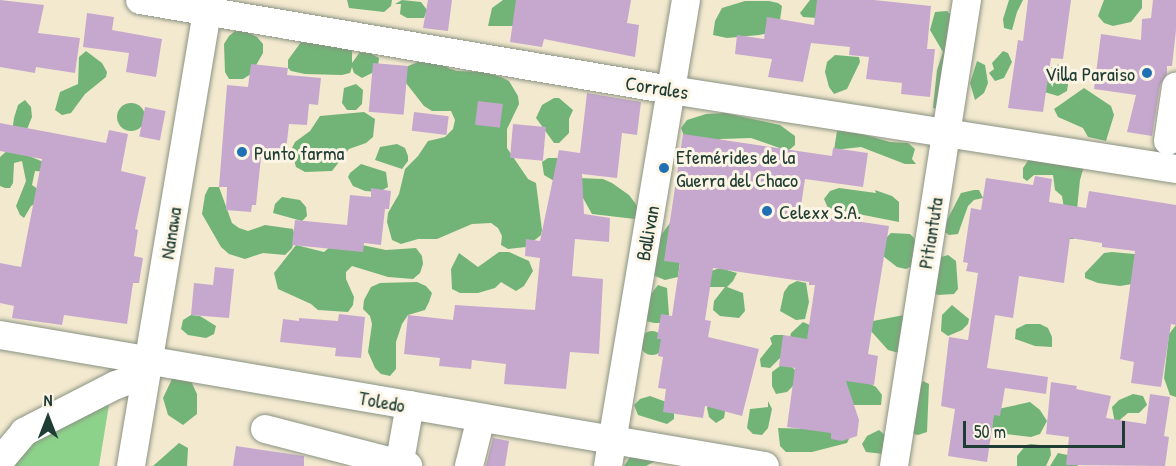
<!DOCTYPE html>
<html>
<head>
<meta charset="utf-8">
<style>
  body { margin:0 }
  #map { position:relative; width:1176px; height:466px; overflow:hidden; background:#f3e9cf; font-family:"Patrick Hand",sans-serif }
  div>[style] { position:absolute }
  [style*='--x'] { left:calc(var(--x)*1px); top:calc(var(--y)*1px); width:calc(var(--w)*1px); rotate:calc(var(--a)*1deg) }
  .green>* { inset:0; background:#8dd28b }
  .forest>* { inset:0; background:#72b477 }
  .round { border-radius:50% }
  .building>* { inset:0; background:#c6a8cf; transform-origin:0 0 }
  .roads { filter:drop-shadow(0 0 2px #899382) drop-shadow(0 0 2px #899382) }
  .minor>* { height:28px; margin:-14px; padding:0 14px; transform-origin:14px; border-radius:14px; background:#fff }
  .dots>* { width:16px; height:16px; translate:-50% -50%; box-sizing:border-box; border:3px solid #fcf5e5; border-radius:50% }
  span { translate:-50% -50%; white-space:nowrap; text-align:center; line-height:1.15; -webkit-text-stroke:6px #fcf5e5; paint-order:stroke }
  .poi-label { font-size:20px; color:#1f3d34 }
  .right { translate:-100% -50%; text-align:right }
  .left { translate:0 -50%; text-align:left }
  .street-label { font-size:20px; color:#1f3d34 }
  .north { position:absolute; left:18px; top:388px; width:60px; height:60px; -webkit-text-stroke:4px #fcf5e5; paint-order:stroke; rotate:0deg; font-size:16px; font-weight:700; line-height:24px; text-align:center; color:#1f3d34 }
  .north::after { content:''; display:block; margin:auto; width:21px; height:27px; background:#1f3d34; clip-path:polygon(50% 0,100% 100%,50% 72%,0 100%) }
  .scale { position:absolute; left:963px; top:421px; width:162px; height:27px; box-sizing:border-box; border:3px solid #1f3d34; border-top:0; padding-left:8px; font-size:18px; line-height:21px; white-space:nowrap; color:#1f3d34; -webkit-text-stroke:4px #fcf5e5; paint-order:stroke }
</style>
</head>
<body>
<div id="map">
  <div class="green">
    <div style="clip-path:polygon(112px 386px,99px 466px,0 466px,0 462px)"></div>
  </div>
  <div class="forest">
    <div style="clip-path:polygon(347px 0,392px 0,391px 6px,384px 12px,349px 8px)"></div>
    <div style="clip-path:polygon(402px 0,421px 2px,427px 10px,424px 18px,407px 18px,400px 14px,401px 4px,395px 4px)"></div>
    <div style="clip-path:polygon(503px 0,539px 0,515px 26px,488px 26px,492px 8px)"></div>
    <div style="clip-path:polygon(810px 0,822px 0,817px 18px,803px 17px,800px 13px)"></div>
    <div style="clip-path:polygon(1009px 0,1023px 0,1017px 12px,1012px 30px,1004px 28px,1003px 19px)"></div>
    <div style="clip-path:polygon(1104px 0,1142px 0,1142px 8px,1131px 22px,1113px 26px,1104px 23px,1098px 16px)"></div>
    <div style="clip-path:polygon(745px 1px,769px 1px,778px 3px,782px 6px,780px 20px,769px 33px,759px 35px,727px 38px,713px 35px,715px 21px,722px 8px)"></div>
    <div style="clip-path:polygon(947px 11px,953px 17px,942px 109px,933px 108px,937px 70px,943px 52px,930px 30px,935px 12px)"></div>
    <div style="clip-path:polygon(239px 28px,257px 37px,263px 44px,263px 53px,251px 74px,243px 79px,229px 79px,225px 72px,224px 44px,229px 36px)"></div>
    <div style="clip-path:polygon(301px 42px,348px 47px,352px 50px,352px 63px,360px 52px,370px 53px,379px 58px,378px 67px,376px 71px,362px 78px,354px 73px,352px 67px,350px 73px,342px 75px,305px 74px,291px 71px,288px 68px,288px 60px)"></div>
    <div style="clip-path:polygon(86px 51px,102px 63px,107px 72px,106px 77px,85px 94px,71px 113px,62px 115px,55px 110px,60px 92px,78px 84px,79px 57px)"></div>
    <div style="clip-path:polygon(1003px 51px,1008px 53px,1012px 62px,1004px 78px,995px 81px,989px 73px,994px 69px,992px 63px)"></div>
    <div style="clip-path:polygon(835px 55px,859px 57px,860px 62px,847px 89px,834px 94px,829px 87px,825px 72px,827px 62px)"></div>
    <div style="clip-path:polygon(433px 56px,448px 68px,457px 71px,484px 72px,501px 77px,509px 81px,518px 96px,519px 104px,507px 129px,507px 148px,528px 179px,536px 183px,542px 230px,541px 235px,526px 247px,508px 249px,501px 245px,502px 236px,498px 228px,491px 223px,472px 224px,437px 239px,418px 239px,401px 244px,392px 240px,387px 222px,388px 213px,399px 194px,405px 169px,418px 156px,428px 141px,445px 137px,453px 129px,455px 120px,451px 111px,432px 111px,424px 106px,406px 83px,404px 71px,408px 66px)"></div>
    <div style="clip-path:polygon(977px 61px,985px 65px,988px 83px,984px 93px,975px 100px,970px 83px)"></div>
    <div style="clip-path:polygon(1060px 64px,1070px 71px,1067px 91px,1058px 96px,1041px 91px,1037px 83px,1050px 68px)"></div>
    <div style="clip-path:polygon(356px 84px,363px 90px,362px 104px,356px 110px,347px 110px,342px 103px,344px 88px)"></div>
    <div style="clip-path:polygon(1084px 88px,1111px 106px,1114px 115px,1106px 141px,1088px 137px,1083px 128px,1058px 117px,1054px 109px)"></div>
    <div style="clip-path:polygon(554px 98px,559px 98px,573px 110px,569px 119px,569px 133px,559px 143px,554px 143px,536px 118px,542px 105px)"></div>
    <div style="clip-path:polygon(25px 100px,31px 107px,32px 117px,23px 139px,29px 156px,46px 163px,49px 172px,35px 171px,32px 185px,39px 190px,35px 204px,31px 206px,24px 218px,20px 215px,16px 206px,26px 181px,22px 161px,14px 163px,13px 183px,10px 188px,5px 188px,0 186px,0 157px,10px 148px,14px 118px,18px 105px)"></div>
    <div class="round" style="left:117px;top:103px;width:28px;height:28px"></div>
    <div style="clip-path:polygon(364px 112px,375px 119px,373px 137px,366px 143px,349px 149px,332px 171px,305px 172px,296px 167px,291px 150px,295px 142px,310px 131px,320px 116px)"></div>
    <div style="clip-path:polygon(725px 113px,780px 125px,795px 136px,795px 145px,788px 151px,751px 138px,721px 139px,712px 143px,684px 136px,681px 128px,687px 120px,706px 114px)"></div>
    <div style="clip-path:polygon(845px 129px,890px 142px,908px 143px,915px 149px,912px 159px,916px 164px,905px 164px,861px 147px,834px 150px,837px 131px)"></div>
    <div style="clip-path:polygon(397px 144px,405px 148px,408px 156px,408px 161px,402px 169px,375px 160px,380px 147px)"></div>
    <div style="clip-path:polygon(1032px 155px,1084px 166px,1080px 180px,1074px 239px,1069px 239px,1062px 196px,1055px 190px,1053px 175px,1034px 175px,1027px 181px,1023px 178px,1023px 168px)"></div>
    <div style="clip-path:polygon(548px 158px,557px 158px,578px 178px,603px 179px,612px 183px,629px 195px,638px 207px,635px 219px,592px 214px,583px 198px,544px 175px,542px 162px)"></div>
    <div style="clip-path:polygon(361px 164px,386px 172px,388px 187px,379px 192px,365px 191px,353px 186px,348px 177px,350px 173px)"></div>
    <div style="clip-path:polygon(209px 187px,219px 187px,232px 223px,239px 228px,248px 231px,265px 225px,293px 229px,295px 238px,292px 248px,285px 255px,263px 253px,245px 259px,229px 254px,221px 247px,202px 214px,205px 195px)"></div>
    <div style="clip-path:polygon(839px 188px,876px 193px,875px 190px,892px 196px,899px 202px,899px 222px,828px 208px,824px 199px,830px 191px)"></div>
    <div style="clip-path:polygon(974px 190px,979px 190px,983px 198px,974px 200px,968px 206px,958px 234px,949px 235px,942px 230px,961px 193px)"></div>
    <div style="clip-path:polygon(282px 197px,300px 200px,306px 207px,307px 216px,302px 221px,273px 213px,275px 204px)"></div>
    <div style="clip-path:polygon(686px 214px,678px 277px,665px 280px,648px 273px,658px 239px,670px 223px)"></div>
    <div style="clip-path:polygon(891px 233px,910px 234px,914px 238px,917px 247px,914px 265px,906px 269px,897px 267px,883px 256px,884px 240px)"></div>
    <div style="clip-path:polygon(338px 240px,386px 250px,416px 248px,422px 256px,423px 264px,420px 273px,413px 279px,388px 277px,352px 266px,346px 272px,346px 279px,354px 297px,353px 305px,348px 312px,318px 310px,311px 304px,278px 289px,274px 273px,296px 245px,324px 252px)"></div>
    <div style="clip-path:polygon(499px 252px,509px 252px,529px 261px,533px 271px,524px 286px,516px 291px,501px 282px,495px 288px,478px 293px,460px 293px,452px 289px,451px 269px,459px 253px,478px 267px)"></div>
    <div style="clip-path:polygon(1112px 252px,1145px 255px,1144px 282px,1120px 286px,1098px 283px,1085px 278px,1085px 273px,1104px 253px)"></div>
    <div style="clip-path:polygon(948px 255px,956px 261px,958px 289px,954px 294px,938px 295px,933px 292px,941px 257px)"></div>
    <div style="clip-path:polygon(720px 268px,737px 273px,733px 281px,727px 287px,743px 293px,745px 311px,739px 318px,720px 316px,713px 310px,714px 301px,725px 287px,699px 287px,705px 273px)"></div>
    <div style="clip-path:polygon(797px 281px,806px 283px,809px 302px,805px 319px,796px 320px,780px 311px,784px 292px,789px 285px)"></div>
    <div style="clip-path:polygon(417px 282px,426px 286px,432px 293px,429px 302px,425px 310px,408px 315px,402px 324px,396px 342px,396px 369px,390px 376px,381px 374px,375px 368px,368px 352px,372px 324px,370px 316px,363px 309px,364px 300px,371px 287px,380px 283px)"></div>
    <div style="clip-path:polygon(658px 285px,667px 288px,669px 315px,662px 323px,654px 323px,646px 321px,648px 298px)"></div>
    <div style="clip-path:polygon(952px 305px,969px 319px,968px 324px,962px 330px,948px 336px,941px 331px,942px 315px)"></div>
    <div style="clip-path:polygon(191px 315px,200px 316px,216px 326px,214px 334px,206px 338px,188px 335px,181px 329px,183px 320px)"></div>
    <div style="clip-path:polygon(904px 315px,906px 355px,888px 350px,870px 330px,873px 321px)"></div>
    <div style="clip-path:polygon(803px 322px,812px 326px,822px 342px,789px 342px,791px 333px)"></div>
    <div style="clip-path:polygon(1026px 324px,1040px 324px,1048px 328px,1052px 337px,1052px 347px,1035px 346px,1015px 339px,1016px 329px)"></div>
    <div style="clip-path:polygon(1176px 325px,1176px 397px,1170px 395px,1164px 378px,1169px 334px)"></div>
    <div class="round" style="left:640px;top:331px;width:24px;height:24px"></div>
    <div style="clip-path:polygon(774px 335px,783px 335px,786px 338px,781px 357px,770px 368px,761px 367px,760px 359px,772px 344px,770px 338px)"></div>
    <div style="clip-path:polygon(790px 365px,796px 371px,794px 385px,787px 392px,776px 394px,772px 386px,772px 372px,780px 366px)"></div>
    <div style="clip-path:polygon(189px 377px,197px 394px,197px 414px,183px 425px,168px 415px,163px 398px,172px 379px)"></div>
    <div style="clip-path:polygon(844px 381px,865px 381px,876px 387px,882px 395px,881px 405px,851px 405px,851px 435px,847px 443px,812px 452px,786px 452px,780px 446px,778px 428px,810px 429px)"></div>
    <div style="clip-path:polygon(923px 381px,929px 384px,927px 432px,918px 435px,909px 433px,918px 391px)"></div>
    <div style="clip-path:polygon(1133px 394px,1143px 396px,1147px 405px,1139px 413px,1128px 413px,1115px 424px,1112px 407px,1119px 400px)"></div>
    <div style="clip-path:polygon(650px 396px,669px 403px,674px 410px,674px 419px,667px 424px,638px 415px,634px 405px,640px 399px)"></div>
    <div style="clip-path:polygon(727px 399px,724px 418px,716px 423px,709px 417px,707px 408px,711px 400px)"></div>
    <div style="clip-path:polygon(768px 401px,772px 409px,768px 428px,762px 435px,753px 434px,747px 428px,750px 409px,768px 407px)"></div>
    <div style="clip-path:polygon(1030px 402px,1040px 410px,1047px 421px,1040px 434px,1031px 437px,1006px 434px,995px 431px,992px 427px,993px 417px,998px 409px)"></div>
    <div style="clip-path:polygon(879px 430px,887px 437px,884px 454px,866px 452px,862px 444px,867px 436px)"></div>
    <div style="clip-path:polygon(179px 443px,188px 448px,187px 466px,153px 466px)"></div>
    <div style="clip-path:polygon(1031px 444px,1050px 446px,1051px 455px,1046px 466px,1017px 466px,1017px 456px,1026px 445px)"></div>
    <div style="clip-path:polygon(1058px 453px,1072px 456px,1078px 466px,1050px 466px)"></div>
    <div style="clip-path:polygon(630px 457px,657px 460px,646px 466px,624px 466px)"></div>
  </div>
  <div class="building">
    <div style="clip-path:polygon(0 0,44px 5px,38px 33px,80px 38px,75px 73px,36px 67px,35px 73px,0 67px)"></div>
    <div style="clip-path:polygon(428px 0,452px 0,448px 31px,423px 28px)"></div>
    <div style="clip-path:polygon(516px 0,631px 0,627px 23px,639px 25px,635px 57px,544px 39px,542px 47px,510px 42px)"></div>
    <div style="clip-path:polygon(817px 0,874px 0,931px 6px,927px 49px,935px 49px,930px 97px,901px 94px,902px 83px,866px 79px,869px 57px,849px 55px,850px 47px,811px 43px,803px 82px,768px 77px,772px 59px,735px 54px,737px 35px,764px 39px,767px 17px,814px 25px)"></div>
    <div style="clip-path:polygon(1028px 0,1071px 0,1063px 59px,1051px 58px,1043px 112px,1008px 108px,1018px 40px,1023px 41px)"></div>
    <div style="clip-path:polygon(1153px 0,1176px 0,1176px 30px,1172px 66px,1167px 66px,1167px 74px,1160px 85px,1152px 136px,1127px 132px,1136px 95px,1094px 89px,1101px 34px,1141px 40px,1142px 19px,1151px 18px)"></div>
    <div style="clip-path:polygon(87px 13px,114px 17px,112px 30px,162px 39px,156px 77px,126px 72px,129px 53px,83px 47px)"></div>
    <div style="left:373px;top:63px;width:35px;height:49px;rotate:5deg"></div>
    <div style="clip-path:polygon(251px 64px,288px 68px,287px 75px,321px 78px,318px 105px,309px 104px,307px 125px,289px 124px,285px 159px,261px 157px,256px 205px,252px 205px,251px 212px,226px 210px,227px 187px,219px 187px,227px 85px,248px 87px)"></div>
    <div style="clip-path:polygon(587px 93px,641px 102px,637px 135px,622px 133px,617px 178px,582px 174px,584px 214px,610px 218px,609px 242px,575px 239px,572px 276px,603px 279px,599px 354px,570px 352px,566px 389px,504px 384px,506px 364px,472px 360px,471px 369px,439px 366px,440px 358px,404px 354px,408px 315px,453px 320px,455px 305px,535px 310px,540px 258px,525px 256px,526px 239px,540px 241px,559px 150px,580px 153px)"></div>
    <div style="left:478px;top:101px;width:25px;height:24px;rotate:7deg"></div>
    <div style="left:145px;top:107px;width:21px;height:30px;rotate:11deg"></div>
    <div style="left:414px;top:112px;width:35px;height:19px;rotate:7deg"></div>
    <div style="clip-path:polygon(0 123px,106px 143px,109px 130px,128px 134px,121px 171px,146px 177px,135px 229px,138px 230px,134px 256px,143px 258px,139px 283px,133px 283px,127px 324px,64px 315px,62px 325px,12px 318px,14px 306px,0 303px,0 263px,21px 267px,42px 159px,0 151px)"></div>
    <div style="left:513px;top:124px;width:33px;height:34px;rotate:5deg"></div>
    <div style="clip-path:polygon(683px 134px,832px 156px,833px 148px,868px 153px,863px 187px,805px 179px,800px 213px,889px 226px,868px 354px,878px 356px,874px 385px,846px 381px,859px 420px,857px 436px,842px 441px,831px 439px,831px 433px,787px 427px,795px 368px,779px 366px,783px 335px,807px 339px,815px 285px,809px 285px,809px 282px,713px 268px,705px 320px,711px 321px,708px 337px,759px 349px,742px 416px,705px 406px,703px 418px,663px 412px,666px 389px,658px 388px,663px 357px,658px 356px,661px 339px,657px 339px,661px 314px,672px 316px,680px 263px,664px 261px)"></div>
    <div style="clip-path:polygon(1035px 176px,1052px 179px,1049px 202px,1086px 208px,1089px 191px,1176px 205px,1176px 325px,1171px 324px,1161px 387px,1131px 383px,1134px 362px,1120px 359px,1135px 251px,1102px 247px,1102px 243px,1070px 238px,1064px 283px,1019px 276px,1013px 318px,995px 315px,987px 368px,1048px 377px,1046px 394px,1005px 388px,1000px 416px,994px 415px,987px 462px,948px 456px,955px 409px,941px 406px,949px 337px,968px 340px,978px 273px,966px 271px,968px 263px,963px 262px,971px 208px,981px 210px,986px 178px,1033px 185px)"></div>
    <div style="clip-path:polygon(371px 188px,391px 191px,389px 209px,385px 209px,381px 245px,364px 243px,363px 252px,292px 245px,295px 220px,347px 225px,350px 195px,371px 197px)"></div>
    <div style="clip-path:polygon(215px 267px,234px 269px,229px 318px,191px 315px,194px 283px,213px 285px)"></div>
    <div style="clip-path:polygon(339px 314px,365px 317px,361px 358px,335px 356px,336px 348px,280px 342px,283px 319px,299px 321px,299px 318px,338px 321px)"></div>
    <div style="clip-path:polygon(1051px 382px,1077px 386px,1076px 389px,1111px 396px,1106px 418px,1146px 424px,1150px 394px,1170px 397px,1164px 436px,1169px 437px,1165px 466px,1066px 465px,1069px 437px,1046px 434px)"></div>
    <div style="clip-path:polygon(493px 438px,509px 441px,505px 466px,486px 466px)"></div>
    <div style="clip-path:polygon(236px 446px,304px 456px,304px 466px,233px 466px)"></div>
  </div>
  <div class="roads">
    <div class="minor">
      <div style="--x:140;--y:0;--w:539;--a:9.62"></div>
      <div style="--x:671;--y:90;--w:511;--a:8.89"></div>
      <div style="--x:1168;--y:141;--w:55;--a:-81.6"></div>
      <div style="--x:0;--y:335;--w:776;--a:9.72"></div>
      <div style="--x:265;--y:429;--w:148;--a:14.5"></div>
      <div style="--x:0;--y:461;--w:38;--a:-50"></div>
      <div style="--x:24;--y:432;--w:103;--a:-27.1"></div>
      <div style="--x:116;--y:385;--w:32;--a:-20"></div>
      <div style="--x:131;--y:466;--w:472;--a:-80.5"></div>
      <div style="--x:399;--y:466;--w:62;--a:-79.8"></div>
      <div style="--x:469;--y:466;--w:49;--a:-76"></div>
      <div style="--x:608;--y:466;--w:472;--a:-80.5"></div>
      <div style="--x:894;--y:466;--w:472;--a:-81.1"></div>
    </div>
  </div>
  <div class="dots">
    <div style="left:1147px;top:73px;background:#1f6fb2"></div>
    <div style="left:242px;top:152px;background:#1f6fb2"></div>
    <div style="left:664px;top:168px;background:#1f6fb2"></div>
    <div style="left:767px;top:211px;background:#1f6fb2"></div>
  </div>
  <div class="poi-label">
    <span class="right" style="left:1135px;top:73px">Villa Paraiso</span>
    <span class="left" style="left:254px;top:152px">Punto farma</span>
    <span class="left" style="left:676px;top:168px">Efemérides de la<br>Guerra del Chaco</span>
    <span class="left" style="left:779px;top:211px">Celexx S.A.</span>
  </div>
  <div class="street-label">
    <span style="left:657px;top:87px;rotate:9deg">Corrales</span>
    <span style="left:170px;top:233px;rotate:-81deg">Nanawa</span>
    <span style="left:647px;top:233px;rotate:-80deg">Ballivan</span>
    <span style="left:930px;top:233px;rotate:-81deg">Pitiantuta</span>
    <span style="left:382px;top:401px;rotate:10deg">Toledo</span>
  </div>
  <div class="north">N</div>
  <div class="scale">50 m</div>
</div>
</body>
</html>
